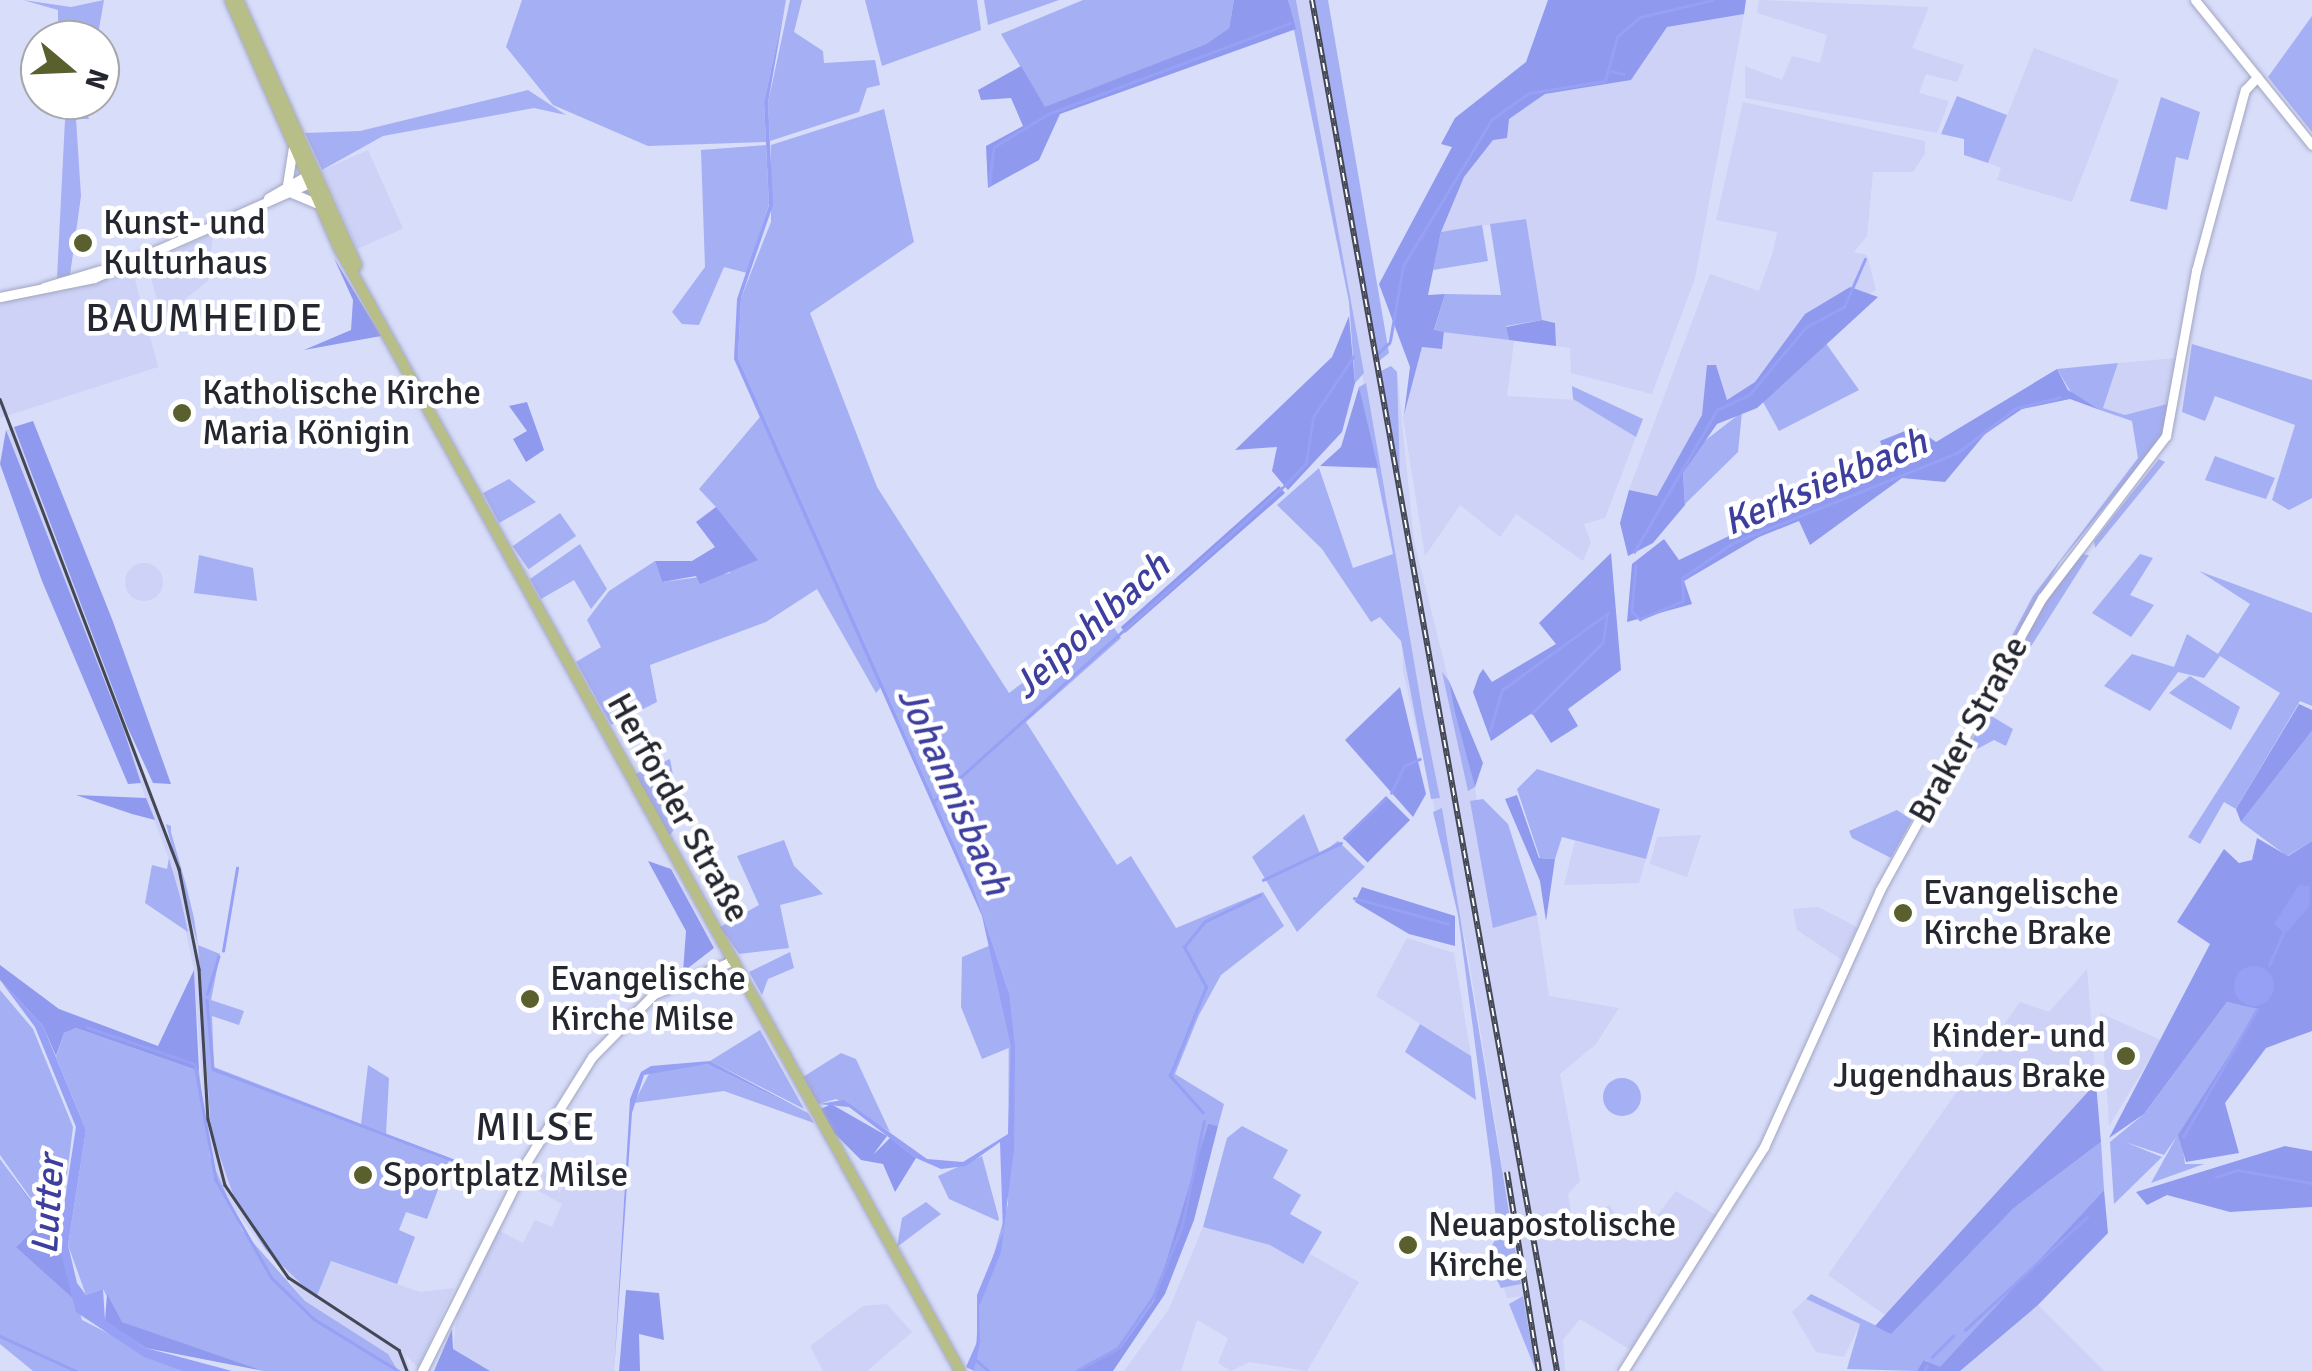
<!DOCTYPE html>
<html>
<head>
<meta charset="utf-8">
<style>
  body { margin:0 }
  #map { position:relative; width:2312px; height:1371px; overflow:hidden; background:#d8ddfa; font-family:Signika,sans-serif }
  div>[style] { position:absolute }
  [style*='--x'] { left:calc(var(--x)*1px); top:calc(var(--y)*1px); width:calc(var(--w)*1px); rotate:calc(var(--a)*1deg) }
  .built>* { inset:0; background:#cdd2f6; transform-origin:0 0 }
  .round { border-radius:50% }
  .green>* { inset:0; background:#a5aff3; transform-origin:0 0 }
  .forest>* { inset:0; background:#8f99ee; transform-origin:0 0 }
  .water>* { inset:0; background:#96a0f5 }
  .stream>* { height:2.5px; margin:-1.25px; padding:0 1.25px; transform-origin:1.25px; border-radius:1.25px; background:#96a0f5 }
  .roads { filter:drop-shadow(0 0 2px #a2a6c2) drop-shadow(0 0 2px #a2a6c2) }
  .secondary>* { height:9px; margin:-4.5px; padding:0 4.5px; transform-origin:4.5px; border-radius:4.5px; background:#fff }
  .primary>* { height:10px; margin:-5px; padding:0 5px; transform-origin:5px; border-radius:5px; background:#b8be87 }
  .tram>* { height:2.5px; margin:-1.25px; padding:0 1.25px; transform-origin:1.25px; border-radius:1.25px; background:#444754 }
  .rail>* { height:6px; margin-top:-3px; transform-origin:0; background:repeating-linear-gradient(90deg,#fff 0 8px,#444754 0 16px); box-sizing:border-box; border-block:2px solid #444754 }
  .dots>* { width:28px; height:28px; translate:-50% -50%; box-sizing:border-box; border:5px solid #fff; border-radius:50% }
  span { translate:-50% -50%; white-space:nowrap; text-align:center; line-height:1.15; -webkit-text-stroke:9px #fff; paint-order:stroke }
  .poi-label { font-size:35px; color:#242630 }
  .left { translate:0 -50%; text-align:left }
  .right { translate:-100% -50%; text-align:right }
  .street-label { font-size:35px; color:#242630 }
  .water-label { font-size:38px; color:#3e3e9f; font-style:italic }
  .quarter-label { font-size:40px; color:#242630; letter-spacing:2.5px }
  .north { position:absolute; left:20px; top:20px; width:100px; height:100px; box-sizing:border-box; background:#fff; border:2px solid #a7a8ac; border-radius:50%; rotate:109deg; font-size:28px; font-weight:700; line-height:40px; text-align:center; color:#242630 }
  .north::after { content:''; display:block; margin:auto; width:35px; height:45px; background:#595f2d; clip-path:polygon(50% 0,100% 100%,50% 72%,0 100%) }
</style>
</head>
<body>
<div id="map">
  <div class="built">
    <div style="clip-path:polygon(1296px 0,1315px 0,1381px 370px,1397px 372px,1414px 541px,1475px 787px,1494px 928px,1537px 915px,1549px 996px,1619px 1008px,1596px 1044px,1560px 1074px,1580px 1181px,1568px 1194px,1574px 1234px,1609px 1205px,1636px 1243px,1676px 1191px,1716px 1215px,1631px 1350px,1580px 1319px,1563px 1340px,1565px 1371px,1536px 1371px,1523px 1296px,1507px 1298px,1504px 1287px,1521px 1283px,1503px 1171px,1467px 949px,1403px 671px,1402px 600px)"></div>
    <div style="clip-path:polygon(1759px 0,1929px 7px,1912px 48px,1964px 65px,1957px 82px,1926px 74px,1919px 93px,1949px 101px,1937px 133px,1745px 98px,1745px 66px,1782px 80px,1792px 56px,1820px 63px,1827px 35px,1757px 13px)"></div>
    <div style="clip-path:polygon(1744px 14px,1695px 278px,1652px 394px,1571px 373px,1570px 348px,1556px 346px,1555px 324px,1542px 320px,1525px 219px,1441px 232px,1464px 177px,1509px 119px,1545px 94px,1631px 80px,1667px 27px)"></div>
    <div style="clip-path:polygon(2034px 48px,2119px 80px,2072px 202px,1997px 180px,2001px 168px,1988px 163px)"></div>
    <div style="clip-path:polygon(1743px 102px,1925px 141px,1925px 154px,1913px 172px,1873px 172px,1867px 236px,1854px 252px,1867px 255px,1876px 290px,1862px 298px,1850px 287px,1810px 311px,1755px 382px,1727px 400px,1709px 362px,1702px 415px,1657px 497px,1629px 490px,1710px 274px,1759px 291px,1773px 252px,1777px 232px,1716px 220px)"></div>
    <div style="left:368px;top:150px;width:86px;height:50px;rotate:66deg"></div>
    <div style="clip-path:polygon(213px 233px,208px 281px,162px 317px,147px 264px)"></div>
    <div style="clip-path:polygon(133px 272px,158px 367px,0 418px,0 303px)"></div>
    <div style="clip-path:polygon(1445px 332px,1514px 341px,1507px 396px,1576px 400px,1636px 437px,1605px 518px,1584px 524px,1591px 542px,1583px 561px,1516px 514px,1500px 537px,1460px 505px,1425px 556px,1403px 418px,1422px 347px,1442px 349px)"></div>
    <div style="clip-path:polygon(2177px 358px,2167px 404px,2125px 415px,2103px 408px,2118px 363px)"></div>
    <div style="clip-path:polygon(14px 427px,183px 876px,201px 965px,211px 1131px,235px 1200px,265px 1249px,315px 1297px,330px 1261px,420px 1292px,454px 1288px,418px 1368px,405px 1354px,410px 1371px,398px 1371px,388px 1354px,305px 1301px,227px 1200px,206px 1140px,194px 970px,172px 867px,6px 430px)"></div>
    <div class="round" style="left:125px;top:563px;width:38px;height:38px"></div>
    <div style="clip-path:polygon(1701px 835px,1687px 877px,1650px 864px,1657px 837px)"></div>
    <div style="clip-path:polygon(1575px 841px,1646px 859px,1639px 883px,1564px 885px)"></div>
    <div style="clip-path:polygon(1818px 907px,1857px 927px,1842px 960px,1797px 930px,1793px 909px)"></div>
    <div style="clip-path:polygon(1407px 938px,1454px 953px,1471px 1056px,1376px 996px)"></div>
    <div style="clip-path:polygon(2087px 969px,2096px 1083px,2028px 1164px,1885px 1315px,1828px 1275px,2020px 1002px,2049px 1012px)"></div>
    <div style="clip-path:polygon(2100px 1013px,2161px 1040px,2109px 1126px,2106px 1077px)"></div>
    <div style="clip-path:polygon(578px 1160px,626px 1167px,614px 1371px,490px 1371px,453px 1349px,457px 1314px,498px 1230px,523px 1243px,535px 1220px,552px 1227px,562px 1204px,522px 1182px,532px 1165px,555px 1178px,559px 1193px)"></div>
    <div style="clip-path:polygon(1203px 1227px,1270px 1244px,1302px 1264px,1310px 1254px,1359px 1282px,1307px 1371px,1249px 1362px,1231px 1371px,1218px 1363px,1228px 1338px,1197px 1320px,1181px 1371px,1124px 1371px,1169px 1309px)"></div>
    <div style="clip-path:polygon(1806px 1299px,1860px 1324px,1844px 1357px,1816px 1352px,1792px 1312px)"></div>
    <div style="clip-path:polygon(887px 1304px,912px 1332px,867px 1371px,823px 1371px,810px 1346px,863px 1306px)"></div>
    <div style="clip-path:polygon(2038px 1305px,2104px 1371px,1960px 1371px,2001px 1334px)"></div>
  </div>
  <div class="green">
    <div style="clip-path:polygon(23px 0,71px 7px,104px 0,97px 40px,71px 40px,71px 30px,58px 29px,58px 10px)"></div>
    <div style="clip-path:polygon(522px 0,786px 0,764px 102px,766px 142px,648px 146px,553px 105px,506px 47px)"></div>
    <div style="clip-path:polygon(790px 0,802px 0,794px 32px,823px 51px,824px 63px,875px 60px,880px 85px,867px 88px,859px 112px,770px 141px,768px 103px)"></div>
    <div style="clip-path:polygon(865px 0,977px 0,981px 30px,882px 66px)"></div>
    <div style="clip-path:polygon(984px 0,1059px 0,988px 25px)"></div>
    <div style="clip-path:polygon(1083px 0,1234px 0,1229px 28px,1206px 44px,1045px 108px,1001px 34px)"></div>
    <div style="clip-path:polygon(1288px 0,1296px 0,1364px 373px,1355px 383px,1349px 302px)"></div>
    <div style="clip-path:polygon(1315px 0,1328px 0,1389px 353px,1379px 361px)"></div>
    <div style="clip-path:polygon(2312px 16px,2312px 132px,2268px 77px)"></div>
    <div style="clip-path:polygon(528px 90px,566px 115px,534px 108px,383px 136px,322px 170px,305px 133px,360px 131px)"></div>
    <div style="clip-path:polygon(1957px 96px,2007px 115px,1988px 163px,1964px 155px,1964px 139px,1941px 134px)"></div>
    <div style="clip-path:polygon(2161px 97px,2200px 112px,2188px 160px,2176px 157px,2167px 210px,2130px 201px)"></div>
    <div style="clip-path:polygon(66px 100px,82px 100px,89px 119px,76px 119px,81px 196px,70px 275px,57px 278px)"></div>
    <div style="clip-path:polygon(884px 109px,914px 242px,810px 313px,877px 487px,1009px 693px,1108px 619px,1121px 638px,1026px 722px,1117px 865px,1131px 856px,1176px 928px,1263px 892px,1284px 926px,1221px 975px,1199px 1015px,1175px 1074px,1224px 1104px,1218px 1126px,1208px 1125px,1154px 1301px,1120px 1349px,1079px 1371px,974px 1371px,979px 1307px,1008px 1204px,1009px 993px,974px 889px,738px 358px,741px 298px,771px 222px,771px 145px)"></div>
    <div style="clip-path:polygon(766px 145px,769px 204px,747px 273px,724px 267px,699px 325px,682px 324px,672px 312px,705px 267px,701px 150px)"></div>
    <div style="clip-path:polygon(1526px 219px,1542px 320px,1506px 326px,1509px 340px,1434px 331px,1445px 294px,1501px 295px,1490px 224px)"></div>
    <div style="clip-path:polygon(1482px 225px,1488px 261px,1433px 270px,1441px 232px)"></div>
    <div style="clip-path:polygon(1825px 342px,1859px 390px,1779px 431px,1763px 402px)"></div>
    <div style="clip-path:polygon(2192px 344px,2312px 380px,2312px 498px,2289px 510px,2272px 500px,2295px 425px,2215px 396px,2205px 421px,2182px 412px)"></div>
    <div style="clip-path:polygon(2118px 363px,2103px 408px,2125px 415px,2167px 404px,2180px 372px,2161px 438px,2060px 562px,1977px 702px,2033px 596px,2138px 458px,2132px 421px,2100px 410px,2072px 394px,2057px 369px)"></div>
    <div style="clip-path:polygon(1391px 366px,1397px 372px,1400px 478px,1381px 371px)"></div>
    <div style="clip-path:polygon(1366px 383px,1423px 714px,1440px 798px,1431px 799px,1401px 641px,1380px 617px,1371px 622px,1322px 549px,1277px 505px,1319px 468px,1353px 568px,1393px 554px,1359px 387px)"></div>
    <div style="clip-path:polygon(1572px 386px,1643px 419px,1636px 437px,1573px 399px)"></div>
    <div style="clip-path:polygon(1742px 412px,1738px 452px,1685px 504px,1683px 473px,1702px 443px)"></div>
    <div style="clip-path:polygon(760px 417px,882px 686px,876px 693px,817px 589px,766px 622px,650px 665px,657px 702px,611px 725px,576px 662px,601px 647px,587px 620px,609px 591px,655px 561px,662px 582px,730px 573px,716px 507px,699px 489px)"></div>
    <div style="clip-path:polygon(2215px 456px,2275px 478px,2266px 499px,2205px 480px)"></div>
    <div style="clip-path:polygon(2159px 459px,2165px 462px,2095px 548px,2094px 541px)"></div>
    <div style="clip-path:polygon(509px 479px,536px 502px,499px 523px,483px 493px)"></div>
    <div style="left:560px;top:513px;width:28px;height:58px;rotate:55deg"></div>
    <div style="clip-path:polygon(580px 544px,607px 589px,591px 609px,574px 580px,541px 599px,530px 579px)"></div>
    <div style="clip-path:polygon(2079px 554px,2089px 555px,1988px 714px,2013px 729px,2006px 746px,1994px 740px,1964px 756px,2047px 598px)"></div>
    <div style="clip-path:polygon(2140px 554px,2153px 558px,2130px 595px,2154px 605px,2131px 637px,2092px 613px)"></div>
    <div style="clip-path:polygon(199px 555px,253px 568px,257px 601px,194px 593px)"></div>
    <div style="clip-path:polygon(2199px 571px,2312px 613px,2312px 706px,2300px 701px,2236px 809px,2224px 802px,2200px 844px,2188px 837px,2280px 693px,2220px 656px,2204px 678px,2178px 672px,2150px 711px,2104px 686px,2132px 654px,2174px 667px,2187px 634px,2218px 654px,2250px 604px)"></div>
    <div style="clip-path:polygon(1442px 672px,1449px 681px,1475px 787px,1468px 791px)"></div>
    <div style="clip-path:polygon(2190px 676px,2240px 707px,2231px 730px,2169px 693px)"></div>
    <div style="clip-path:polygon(2312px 731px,2312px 841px,2287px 856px,2241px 822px)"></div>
    <div style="clip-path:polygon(670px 759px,681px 818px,669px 837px,635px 774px)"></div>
    <div style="clip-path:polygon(1537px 769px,1660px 809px,1646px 859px,1562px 837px,1555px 859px,1540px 858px,1517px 789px)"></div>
    <div style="clip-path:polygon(1483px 799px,1508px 824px,1537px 915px,1493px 928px,1470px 801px)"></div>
    <div style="clip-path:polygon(1442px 808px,1521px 1284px,1501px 1288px,1486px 1259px,1497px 1235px,1492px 1173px,1458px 915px,1433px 812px)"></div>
    <div style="clip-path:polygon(1897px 810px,1912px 820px,1891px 858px,1852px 838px,1849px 831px)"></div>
    <div style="clip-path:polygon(1304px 814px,1320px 854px,1338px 841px,1365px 867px,1297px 932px,1252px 857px)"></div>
    <div style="clip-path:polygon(166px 824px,171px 826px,171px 832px,186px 885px,194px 918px,198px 945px,220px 954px,211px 1000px,244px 1011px,239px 1025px,212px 1016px,214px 1067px,361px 1124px,368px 1065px,389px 1078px,386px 1134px,450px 1158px,427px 1219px,406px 1212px,399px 1230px,415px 1237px,397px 1284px,331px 1261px,316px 1298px,265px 1249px,235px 1200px,211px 1131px,198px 946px)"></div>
    <div style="clip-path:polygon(784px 840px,794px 866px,823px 894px,780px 905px,789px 948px,739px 954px,720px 927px,759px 905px,737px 856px)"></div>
    <div style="clip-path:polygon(169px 858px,181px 900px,188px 932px,145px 903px,152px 865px,167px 869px)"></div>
    <div style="clip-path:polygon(991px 945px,1011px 1047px,982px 1059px,961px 1007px,962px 957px)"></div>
    <div style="clip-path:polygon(790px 952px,794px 968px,768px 979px,762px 995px,749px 972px)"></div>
    <div style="clip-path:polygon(0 990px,33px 1029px,73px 1127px,59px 1238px,0 1155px)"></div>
    <div style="clip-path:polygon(2227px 1002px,2260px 1008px,2181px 1136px,2185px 1164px,2204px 1164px,2151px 1183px,2177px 1136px,2164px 1155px,2125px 1142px,2162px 1157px,2114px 1204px,2110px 1142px,2144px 1114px)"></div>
    <div style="clip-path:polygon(1420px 1024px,1471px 1056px,1476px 1100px,1405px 1052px)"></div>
    <div style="clip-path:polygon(76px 1028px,199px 1071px,210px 1157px,242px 1230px,305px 1301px,388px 1354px,398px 1371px,264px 1371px,121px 1322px,103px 1289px,86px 1295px,68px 1245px,86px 1130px,56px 1057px,64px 1033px)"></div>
    <div style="clip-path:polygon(760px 1030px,804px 1109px,710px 1061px)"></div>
    <div style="clip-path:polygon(841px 1053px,856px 1059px,890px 1132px,836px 1099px,818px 1104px,803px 1077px)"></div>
    <div style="clip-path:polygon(707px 1064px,808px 1113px,814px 1123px,724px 1091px,634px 1103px,651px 1070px)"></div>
    <div class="round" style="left:1603px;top:1078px;width:38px;height:38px"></div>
    <div style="clip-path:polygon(1242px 1126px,1288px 1150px,1273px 1178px,1301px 1195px,1290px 1214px,1322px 1232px,1303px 1264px,1270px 1245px,1203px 1227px,1227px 1138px)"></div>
    <div style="clip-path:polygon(2101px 1142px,2104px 1190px,1940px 1368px,1925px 1360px,1917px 1371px,1847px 1369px,1860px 1324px,1806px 1299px,1811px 1294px,1891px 1333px,2014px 1208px)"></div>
    <div style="clip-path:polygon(982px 1156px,999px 1219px,998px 1221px,949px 1199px,938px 1176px)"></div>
    <div style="clip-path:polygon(0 1159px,43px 1220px,17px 1246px,77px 1302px,82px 1320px,183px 1371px,33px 1371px,0 1344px)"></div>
    <div style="clip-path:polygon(926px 1202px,941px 1214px,897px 1247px,902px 1218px)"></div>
    <div style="clip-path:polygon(1523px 1296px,1536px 1371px,1509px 1304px)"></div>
  </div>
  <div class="forest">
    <div style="clip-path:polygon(1234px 0,1288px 0,1296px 29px,1060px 114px,1039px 160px,988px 188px,986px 146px,1023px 126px,1011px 98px,981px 100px,978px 90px,1021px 66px,1045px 107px,1206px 44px,1229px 28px)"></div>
    <div style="clip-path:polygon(1548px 0,1746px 0,1744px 14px,1667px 27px,1631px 80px,1545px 94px,1509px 119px,1507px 138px,1493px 140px,1464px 177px,1441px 232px,1428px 295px,1445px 294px,1434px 330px,1444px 332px,1442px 349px,1422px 347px,1404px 415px,1410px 367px,1379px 284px,1452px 147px,1441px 144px,1455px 118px,1526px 62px)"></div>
    <div style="clip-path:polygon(334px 258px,381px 336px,304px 350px,351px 330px,353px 300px)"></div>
    <div style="clip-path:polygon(1850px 287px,1878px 297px,1757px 408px,1717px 424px,1683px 473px,1685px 505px,1653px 543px,1628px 556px,1620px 523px,1629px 490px,1657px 496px,1702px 415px,1707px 365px,1716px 365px,1727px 400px,1755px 382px,1805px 314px)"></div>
    <div style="clip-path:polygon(1349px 316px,1355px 383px,1342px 432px,1288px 490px,1272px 471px,1277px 447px,1235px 450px,1332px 357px)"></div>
    <div style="clip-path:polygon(1542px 320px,1555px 323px,1556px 346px,1509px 340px,1506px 327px)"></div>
    <div style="clip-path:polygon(2057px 369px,2068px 390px,2100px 410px,2070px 399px,2022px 409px,1985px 434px,1945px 482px,1902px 478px,1810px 545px,1799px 521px,1759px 537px,1684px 581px,1692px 604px,1627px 622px,1632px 564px,1664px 539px,1679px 560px,1887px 460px,1880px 441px,1915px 427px,1936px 442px)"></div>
    <div style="clip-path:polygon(1359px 387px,1378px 468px,1320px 466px,1341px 447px)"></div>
    <div style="clip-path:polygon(527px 402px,544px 450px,526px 462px,513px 439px,527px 431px,509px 406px)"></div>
    <div style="clip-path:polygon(33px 421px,112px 619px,171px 784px,153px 783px,127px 726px,14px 427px)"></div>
    <div style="clip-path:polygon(6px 430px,123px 728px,141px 783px,128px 784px,42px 581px,0 464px)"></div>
    <div style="clip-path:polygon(1279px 486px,1285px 493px,1125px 633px,1121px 627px)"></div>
    <div style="clip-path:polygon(716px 507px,758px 560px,700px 584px,696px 576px,662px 582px,655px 561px,692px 561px,715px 547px,696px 522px)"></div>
    <div style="clip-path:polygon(1611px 553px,1621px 670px,1568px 709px,1578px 726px,1551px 743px,1532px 713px,1491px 741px,1473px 692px,1479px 675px,1483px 669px,1492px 682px,1556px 644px,1539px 623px)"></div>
    <div style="clip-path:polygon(1449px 681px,1483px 763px,1475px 787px,1455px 712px)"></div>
    <div style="clip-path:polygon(1400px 687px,1426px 794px,1413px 817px,1345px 740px)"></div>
    <div style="clip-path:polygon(2299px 704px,2312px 710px,2312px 731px,2241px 822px,2236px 809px)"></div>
    <div style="clip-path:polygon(76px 795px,146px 798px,155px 820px,132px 814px)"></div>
    <div style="clip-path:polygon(1517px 795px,1539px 858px,1555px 859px,1546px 921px,1540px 881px,1505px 799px)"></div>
    <div style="left:1386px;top:796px;width:34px;height:60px;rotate:45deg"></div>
    <div style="clip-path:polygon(2257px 838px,2288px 856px,2312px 841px,2312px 1031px,2266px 1048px,2225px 1103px,2239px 1153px,2186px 1162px,2178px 1135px,2259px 1009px,2227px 1002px,2144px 1114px,2109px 1138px,2210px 944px,2177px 922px,2224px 849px,2239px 863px,2252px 860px)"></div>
    <div style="clip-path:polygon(648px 861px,671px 869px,714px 948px,683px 972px,686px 931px)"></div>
    <div style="clip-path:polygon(1362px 887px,1455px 916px,1455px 946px,1409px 934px,1355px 902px)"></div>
    <div style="clip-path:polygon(0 965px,59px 1009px,158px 1046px,194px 970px,199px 1071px,76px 1028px,64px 1033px,56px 1056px,43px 1026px,0 980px)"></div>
    <div style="clip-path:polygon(2096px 1083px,2101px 1142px,2014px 1208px,1891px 1334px,1875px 1326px)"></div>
    <div style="clip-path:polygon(831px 1104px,887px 1136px,873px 1155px,890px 1138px,916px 1158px,895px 1192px,883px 1164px,861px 1160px,834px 1133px,821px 1109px)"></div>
    <div style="clip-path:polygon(1208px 1124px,1218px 1126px,1194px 1220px,1165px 1294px,1113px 1371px,1079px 1371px,1120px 1349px,1154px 1301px)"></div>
    <div style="clip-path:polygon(2285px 1146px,2312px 1151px,2312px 1207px,2230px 1212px,2167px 1195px,2147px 1205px,2136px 1192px)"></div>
    <div style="clip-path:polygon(2104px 1190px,2108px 1233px,2038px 1305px,1960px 1371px,1917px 1371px,1924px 1360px,1940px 1367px)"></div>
    <div style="clip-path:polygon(43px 1220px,58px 1242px,77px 1302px,16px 1247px)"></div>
    <div style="clip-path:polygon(626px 1290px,659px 1293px,664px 1340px,639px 1334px,640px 1371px,619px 1371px)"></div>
    <div style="clip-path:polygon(107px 1294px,122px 1322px,264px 1371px,146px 1348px,105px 1321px)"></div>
    <div style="clip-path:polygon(452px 1329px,453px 1349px,490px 1371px,434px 1371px)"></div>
  </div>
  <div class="water">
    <div style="clip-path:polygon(786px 0,768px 103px,773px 205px,741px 298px,738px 358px,974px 889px,1009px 993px,1015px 1047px,1014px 1149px,1001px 1252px,979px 1307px,980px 1343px,974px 1371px,966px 1367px,977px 1342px,977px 1295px,1003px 1232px,1000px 1142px,966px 1166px,941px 1169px,916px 1158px,849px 1107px,818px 1104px,844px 1100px,927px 1159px,963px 1162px,1008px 1134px,1011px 1047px,982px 916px,734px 359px,737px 299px,769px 205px,764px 102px)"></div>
    <div style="clip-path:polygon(2299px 885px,2310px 886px,2309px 907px,2285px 934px,2274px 924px)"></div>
    <div class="round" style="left:2234px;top:966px;width:40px;height:40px"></div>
    <div style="clip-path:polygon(0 980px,43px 1026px,86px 1130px,68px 1245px,77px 1283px,86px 1295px,103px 1289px,105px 1320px,146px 1348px,232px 1371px,183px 1371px,144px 1357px,76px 1312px,58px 1242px,0 1159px,59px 1238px,76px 1127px,35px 1027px)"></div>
    <div style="clip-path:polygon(710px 1061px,808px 1113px,707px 1064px,644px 1075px,632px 1113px,614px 1371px,630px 1099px,641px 1072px,651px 1066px)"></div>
  </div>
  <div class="stream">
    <div style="--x:1611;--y:71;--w:13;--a:13"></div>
    <div style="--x:989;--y:185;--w:38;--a:-83"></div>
    <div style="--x:994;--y:147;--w:63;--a:-31.4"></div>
    <div style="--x:1048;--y:114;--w:259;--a:-20.6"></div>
    <div style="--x:1390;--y:341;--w:76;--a:-80.2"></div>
    <div style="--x:1403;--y:266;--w:172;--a:-58.8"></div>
    <div style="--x:1492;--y:119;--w:45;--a:-35.1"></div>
    <div style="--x:1529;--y:93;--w:77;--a:-9"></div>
    <div style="--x:1605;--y:81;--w:46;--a:-74.7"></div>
    <div style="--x:1617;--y:37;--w:30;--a:-41"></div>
    <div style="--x:1640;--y:17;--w:75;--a:-13.1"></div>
    <div style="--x:1378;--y:353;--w:15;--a:-42"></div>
    <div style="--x:1284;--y:486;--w:32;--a:-46"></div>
    <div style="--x:1306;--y:463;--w:47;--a:-81.3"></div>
    <div style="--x:1313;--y:417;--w:72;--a:-56.3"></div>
    <div style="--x:1634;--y:552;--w:164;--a:-59.7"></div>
    <div style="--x:1717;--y:410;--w:35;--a:-25"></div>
    <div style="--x:1749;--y:395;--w:89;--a:-50"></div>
    <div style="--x:1806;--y:327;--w:43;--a:-27.8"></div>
    <div style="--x:1844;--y:307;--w:52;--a:-66.4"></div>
    <div style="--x:1636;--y:565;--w:47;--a:94.9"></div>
    <div style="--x:1632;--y:612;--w:11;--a:41"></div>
    <div style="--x:1640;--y:619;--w:47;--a:-22.7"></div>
    <div style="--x:1683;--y:601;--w:23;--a:-92"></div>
    <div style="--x:1682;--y:578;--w:62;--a:-34.5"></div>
    <div style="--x:1733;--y:543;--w:241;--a:-21.9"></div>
    <div style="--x:1957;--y:453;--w:74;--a:-37.3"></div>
    <div style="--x:2016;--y:408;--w:45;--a:-14"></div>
    <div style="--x:1532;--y:713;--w:100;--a:-45"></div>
    <div style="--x:1603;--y:642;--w:27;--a:-82"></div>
    <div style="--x:1490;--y:730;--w:42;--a:-73.3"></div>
    <div style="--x:1502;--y:690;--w:131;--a:-36"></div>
    <div style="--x:1391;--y:793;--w:30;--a:-64"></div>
    <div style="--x:1404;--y:766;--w:17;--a:-24"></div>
    <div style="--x:934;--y:801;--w:468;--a:-42"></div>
    <div style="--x:1344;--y:838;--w:57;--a:-43.6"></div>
    <div style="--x:1263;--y:880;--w:86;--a:-25.4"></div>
    <div style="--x:1354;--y:898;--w:98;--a:15.3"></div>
    <div style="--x:223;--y:951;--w:84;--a:-80.4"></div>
    <div style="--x:2269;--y:965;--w:37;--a:-66"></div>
    <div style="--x:207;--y:994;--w:39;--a:-73"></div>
    <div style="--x:207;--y:1000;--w:69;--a:85"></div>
    <div style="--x:213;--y:1069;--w:316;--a:20.8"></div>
    <div style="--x:87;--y:1027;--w:114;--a:18.9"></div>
    <div style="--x:195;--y:1064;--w:118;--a:79.7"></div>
    <div style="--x:216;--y:1180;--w:113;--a:60.3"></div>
    <div style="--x:272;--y:1278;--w:59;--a:44.3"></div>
    <div style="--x:314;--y:1319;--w:100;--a:31.5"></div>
    <div style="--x:1203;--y:1113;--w:50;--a:-131.7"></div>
    <div style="--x:1170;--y:1076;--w:96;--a:-68"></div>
    <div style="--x:1206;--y:987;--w:46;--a:-118.8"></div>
    <div style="--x:1184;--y:947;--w:32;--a:-51"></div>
    <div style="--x:1204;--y:922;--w:62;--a:-25.7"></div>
    <div style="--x:2183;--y:1137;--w:146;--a:-59.9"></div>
    <div style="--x:2216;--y:1177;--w:23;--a:-18"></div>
    <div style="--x:2238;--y:1170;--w:75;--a:10"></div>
    <div style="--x:1965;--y:1330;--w:166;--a:-42.8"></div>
    <div style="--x:0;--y:1336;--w:84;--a:24.7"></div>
    <div style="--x:1932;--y:1357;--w:30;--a:-45"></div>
    <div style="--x:975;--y:1359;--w:18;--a:41"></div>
    <div style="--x:1076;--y:1371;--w:48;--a:-28.7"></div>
    <div style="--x:1118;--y:1348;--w:62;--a:-55.5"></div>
    <div style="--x:1153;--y:1297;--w:77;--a:-67.8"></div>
    <div style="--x:1182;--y:1226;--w:107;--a:-78.2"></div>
    <div style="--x:1924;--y:1371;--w:6;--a:-59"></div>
  </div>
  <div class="roads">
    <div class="secondary">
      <div style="--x:2195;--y:0;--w:186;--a:51.1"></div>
      <div style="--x:287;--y:185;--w:36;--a:-81"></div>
      <div style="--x:292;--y:193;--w:26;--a:23"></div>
      <div style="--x:268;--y:198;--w:50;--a:-30.2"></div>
      <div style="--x:44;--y:287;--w:59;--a:-16.6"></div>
      <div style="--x:0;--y:297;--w:96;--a:-11.4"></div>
      <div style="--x:94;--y:278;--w:240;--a:-23.8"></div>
      <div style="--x:422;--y:1371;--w:235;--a:-63.4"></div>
      <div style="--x:527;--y:1161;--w:123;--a:-58"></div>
      <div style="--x:592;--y:1057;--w:88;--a:-45.5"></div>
      <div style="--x:654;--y:994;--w:85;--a:-22.9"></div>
      <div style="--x:1623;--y:1371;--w:265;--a:-57.8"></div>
      <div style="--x:1764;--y:1147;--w:282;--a:-65.7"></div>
      <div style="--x:1880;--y:890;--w:334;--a:-61"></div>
      <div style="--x:2042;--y:598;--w:204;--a:-52.6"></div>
      <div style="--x:2166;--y:436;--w:168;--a:-79.7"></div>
      <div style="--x:2196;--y:271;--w:188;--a:-74.9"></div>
      <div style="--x:2245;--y:90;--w:18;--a:-47"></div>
    </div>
    <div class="primary">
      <div style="--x:230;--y:0;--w:273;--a:66.3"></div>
      <div style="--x:340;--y:250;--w:1281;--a:61.05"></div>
      <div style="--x:238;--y:0;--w:291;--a:65.9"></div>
    </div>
  </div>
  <div class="tram">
    <div style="--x:0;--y:399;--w:503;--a:69.15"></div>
    <div style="--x:179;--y:869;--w:102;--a:78.7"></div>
    <div style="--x:199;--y:969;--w:150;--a:86.6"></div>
    <div style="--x:208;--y:1119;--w:68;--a:75.6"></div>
    <div style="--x:225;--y:1185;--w:112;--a:55.6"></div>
    <div style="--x:288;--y:1277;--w:133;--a:33.3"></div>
    <div style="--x:399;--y:1350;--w:22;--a:69"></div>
  </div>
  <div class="rail">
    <div style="--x:1312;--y:0;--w:1393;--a:79.87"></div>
    <div style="--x:1507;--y:1172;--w:202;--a:80.9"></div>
  </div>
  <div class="dots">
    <div style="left:83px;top:243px;background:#595f2d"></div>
    <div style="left:182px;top:413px;background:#595f2d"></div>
    <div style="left:1903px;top:913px;background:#595f2d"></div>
    <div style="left:530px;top:999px;background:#595f2d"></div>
    <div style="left:2126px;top:1056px;background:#595f2d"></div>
    <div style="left:363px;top:1175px;background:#595f2d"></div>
    <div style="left:1408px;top:1245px;background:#595f2d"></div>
  </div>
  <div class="poi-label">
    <span class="left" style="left:103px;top:243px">Kunst- und<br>Kulturhaus</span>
    <span class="left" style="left:202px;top:413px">Katholische Kirche<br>Maria Königin</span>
    <span class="left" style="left:1923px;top:913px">Evangelische<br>Kirche Brake</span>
    <span class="left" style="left:550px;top:999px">Evangelische<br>Kirche Milse</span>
    <span class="right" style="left:2106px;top:1056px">Kinder- und<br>Jugendhaus Brake</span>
    <span class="left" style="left:383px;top:1175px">Sportplatz Milse</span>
    <span class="left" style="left:1428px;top:1245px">Neuapostolische<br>Kirche</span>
  </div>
  <div class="street-label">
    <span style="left:1969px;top:730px;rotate:-61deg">Braker Straße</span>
    <span style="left:678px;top:808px;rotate:61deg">Herforder Straße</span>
  </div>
  <div class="water-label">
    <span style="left:1825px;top:482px;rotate:-23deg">Kerksiekbach</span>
    <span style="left:1091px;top:626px;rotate:-42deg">Jeipohlbach</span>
    <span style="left:954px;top:791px;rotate:66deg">Johannisbach</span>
    <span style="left:48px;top:1205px;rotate:-86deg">Lutter</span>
  </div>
  <div class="quarter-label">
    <span style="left:205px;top:318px">BAUMHEIDE</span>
    <span style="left:536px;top:1127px">MILSE</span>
  </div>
  <div class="north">N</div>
</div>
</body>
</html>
